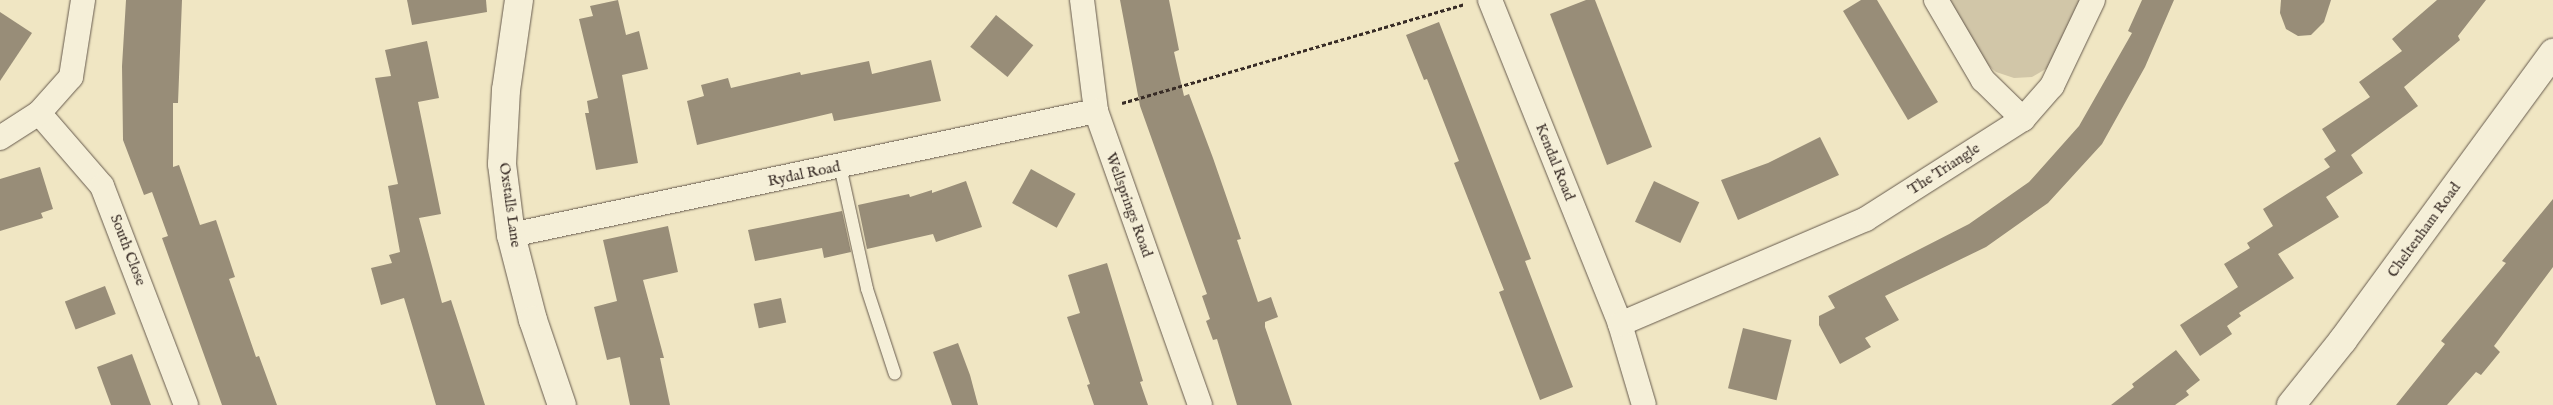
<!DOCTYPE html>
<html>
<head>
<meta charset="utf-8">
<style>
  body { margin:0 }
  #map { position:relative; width:2553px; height:405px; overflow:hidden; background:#f0e6c3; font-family:"IM FELL English",serif }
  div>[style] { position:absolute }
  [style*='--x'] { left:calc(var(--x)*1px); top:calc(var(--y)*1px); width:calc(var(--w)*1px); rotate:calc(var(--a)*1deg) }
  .green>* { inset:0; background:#d1c6a8 }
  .building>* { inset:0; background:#988d78; transform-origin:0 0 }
  .path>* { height:3px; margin-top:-1.5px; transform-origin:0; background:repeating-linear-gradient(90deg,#382c26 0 4px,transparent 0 6.5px) }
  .roads { filter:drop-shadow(0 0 1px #665a4d) drop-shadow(0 0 1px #665a4d) }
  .service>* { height:12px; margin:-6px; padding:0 6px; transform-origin:6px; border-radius:6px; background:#f5efd8 }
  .minor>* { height:24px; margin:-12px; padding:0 12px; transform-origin:12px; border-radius:12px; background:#f5efd8 }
  .tertiary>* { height:28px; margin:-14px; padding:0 14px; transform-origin:14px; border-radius:14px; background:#f5efd8 }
  .secondary>* { height:28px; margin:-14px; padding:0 14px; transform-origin:14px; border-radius:14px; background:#f5efd8 }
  span { translate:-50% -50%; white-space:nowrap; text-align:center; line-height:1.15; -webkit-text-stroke:5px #f5efd8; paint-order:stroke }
  .street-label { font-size:15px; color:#382c26 }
</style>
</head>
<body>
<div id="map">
  <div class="green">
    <div style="clip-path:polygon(1947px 0,2083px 0,2051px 66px,2032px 77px,2014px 78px,1996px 72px,1983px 61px)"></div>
  </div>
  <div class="building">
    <div style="clip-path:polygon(126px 0,182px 0,178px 103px,173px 103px,173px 167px,179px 165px,200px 225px,216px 220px,235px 277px,229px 279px,256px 357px,259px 356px,277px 405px,222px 405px,162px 238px,168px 236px,152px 192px,144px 195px,123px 140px,122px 66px)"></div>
    <div style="clip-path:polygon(407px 0,486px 0,487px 12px,412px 25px)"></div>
    <div style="clip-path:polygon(618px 0,626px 35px,639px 31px,648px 69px,622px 75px,638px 163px,596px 170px,585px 113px,589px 113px,587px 101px,598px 98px,579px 19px,593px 16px,590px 6px)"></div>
    <div style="clip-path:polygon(1120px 0,1169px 0,1179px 50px,1174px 52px,1184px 96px,1189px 94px,1213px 158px,1241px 239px,1237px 240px,1258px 302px,1271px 297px,1278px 317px,1265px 322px,1265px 327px,1292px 405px,1237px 405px,1217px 339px,1213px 340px,1206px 321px,1210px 319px,1202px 296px,1207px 294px,1140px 106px)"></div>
    <div style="clip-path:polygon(1586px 0,1595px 0,1652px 147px,1607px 165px,1550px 14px)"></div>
    <div style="clip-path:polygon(1861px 0,1877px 0,1938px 102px,1908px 120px,1843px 11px)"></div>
    <div style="clip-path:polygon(2142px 0,2174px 0,2145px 67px,2102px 144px,2048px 203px,1986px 247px,1885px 296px,1899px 320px,1865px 338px,1871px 347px,1840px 364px,1819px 325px,1819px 316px,1835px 308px,1828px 296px,1969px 224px,2029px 182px,2079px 126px,2132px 33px,2128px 31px)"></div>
    <div style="clip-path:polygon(2281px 0,2331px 0,2324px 22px,2311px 35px,2298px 36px,2286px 29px,2280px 13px)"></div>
    <div style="clip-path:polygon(2437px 0,2486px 0,2458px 36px,2460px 40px,2404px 87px,2418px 106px,2351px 155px,2363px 173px,2326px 197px,2339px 217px,2278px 254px,2294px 278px,2239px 313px,2241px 316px,2227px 326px,2232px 334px,2200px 356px,2180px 325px,2238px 287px,2224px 264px,2250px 248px,2247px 243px,2273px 226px,2263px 209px,2330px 167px,2324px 159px,2336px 151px,2322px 129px,2370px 97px,2359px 82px,2402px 51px,2392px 39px)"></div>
    <div style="clip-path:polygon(0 12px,32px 33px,0 81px)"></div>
    <div style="left:996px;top:15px;width:48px;height:41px;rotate:39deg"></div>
    <div style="clip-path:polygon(1439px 22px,1531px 259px,1525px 261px,1573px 387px,1540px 400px,1499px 292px,1504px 290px,1454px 163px,1459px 161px,1427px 79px,1424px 80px,1406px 35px)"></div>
    <div style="clip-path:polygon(427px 41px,439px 98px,418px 102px,441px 214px,419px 218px,442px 303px,451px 300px,485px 405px,436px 405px,404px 298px,381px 305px,371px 268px,392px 263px,389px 255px,400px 252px,388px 186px,398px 184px,375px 78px,391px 76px,385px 50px)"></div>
    <div style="clip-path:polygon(931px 60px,941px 101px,834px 121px,832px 113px,697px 145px,687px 101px,704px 96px,701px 85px,728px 78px,731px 88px,800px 72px,801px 75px,869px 61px,872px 74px)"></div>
    <div style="clip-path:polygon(1820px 137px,1839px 175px,1738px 220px,1721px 180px,1768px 163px)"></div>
    <div style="clip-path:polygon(40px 167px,53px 209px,41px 213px,43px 218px,0 231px,0 179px)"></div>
    <div style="left:1031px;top:169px;width:51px;height:39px;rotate:29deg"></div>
    <div style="clip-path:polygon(966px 181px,982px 227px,936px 242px,933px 234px,867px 249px,858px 205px,909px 194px,910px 197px,932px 190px,932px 193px)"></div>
    <div style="left:1654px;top:181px;width:50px;height:45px;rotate:25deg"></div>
    <div style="clip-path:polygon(2553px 199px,2553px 267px,2494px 346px,2500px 352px,2481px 375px,2476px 372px,2447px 405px,2396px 405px,2445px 344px,2441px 341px,2506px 263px,2502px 261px)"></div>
    <div style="clip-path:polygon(842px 211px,851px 252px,824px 258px,822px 248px,755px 261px,748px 230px)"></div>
    <div style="clip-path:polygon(668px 226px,678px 272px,643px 280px,664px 358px,660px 358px,670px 405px,630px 405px,620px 357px,607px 360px,594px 307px,617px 301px,603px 240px)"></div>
    <div style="clip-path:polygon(1107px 263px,1143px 381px,1140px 382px,1148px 405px,1094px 405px,1087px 385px,1090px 384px,1067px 317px,1080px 313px,1068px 275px)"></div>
    <div style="left:105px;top:286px;width:30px;height:43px;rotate:69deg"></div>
    <div style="left:781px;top:298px;width:25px;height:28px;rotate:78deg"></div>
    <div style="left:1743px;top:328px;width:50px;height:62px;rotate:14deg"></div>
    <div style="clip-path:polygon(958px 343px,970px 375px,978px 405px,952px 405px,933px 352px)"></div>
    <div style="clip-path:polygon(2176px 350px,2200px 380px,2186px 391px,2189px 395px,2175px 405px,2111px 405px,2134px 387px,2132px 384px)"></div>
    <div style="clip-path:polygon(132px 354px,151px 405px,111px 405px,97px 367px)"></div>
  </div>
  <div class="path">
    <div style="--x:1122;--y:103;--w:357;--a:-16.1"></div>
  </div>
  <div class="roads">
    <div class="service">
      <div style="--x:840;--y:166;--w:126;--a:77.6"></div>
      <div style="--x:867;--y:289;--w:89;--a:71.8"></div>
    </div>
    <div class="minor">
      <div style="--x:1082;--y:0;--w:112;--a:82.8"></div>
      <div style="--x:1096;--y:111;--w:312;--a:70.5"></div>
      <div style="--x:1490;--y:0;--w:349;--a:68.1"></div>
      <div style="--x:1620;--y:324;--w:84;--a:73.5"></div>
      <div style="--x:1936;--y:0;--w:93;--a:59.6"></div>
      <div style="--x:1983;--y:80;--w:56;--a:44.3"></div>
      <div style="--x:2023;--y:119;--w:44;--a:-48.7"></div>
      <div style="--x:2052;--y:86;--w:95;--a:-64.5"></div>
      <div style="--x:39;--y:113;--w:96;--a:49.2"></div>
      <div style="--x:102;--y:186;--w:235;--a:69"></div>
      <div style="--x:0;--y:138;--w:46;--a:-32.7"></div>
      <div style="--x:39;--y:113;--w:48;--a:-48.4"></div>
      <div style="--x:71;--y:77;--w:78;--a:-81.1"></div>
      <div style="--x:511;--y:235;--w:598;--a:-11.97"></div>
      <div style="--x:1620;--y:324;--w:267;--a:-23.1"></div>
      <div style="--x:1866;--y:219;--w:186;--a:-32.5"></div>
    </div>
    <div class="tertiary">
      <div style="--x:519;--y:0;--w:91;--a:98.2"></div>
      <div style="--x:506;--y:90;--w:74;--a:93.1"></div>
      <div style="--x:502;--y:164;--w:72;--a:82.8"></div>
      <div style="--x:511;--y:235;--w:88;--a:75.5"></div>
      <div style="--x:533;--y:320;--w:90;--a:71.2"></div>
    </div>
    <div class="secondary">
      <div style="--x:2291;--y:405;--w:83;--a:-51.3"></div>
      <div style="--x:2343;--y:340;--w:356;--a:-53.8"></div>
    </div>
  </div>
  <div class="street-label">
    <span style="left:1555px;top:162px;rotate:68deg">Kendal Road</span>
    <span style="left:1944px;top:169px;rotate:-33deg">The Triangle</span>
    <span style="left:804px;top:174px;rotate:-12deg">Rydal Road</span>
    <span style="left:510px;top:205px;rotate:82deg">Oxstalls Lane</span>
    <span style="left:1129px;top:205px;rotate:70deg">Wellsprings Road</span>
    <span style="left:2424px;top:230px;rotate:-54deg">Cheltenham Road</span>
    <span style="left:128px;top:250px;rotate:69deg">South Close</span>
  </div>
</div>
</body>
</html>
